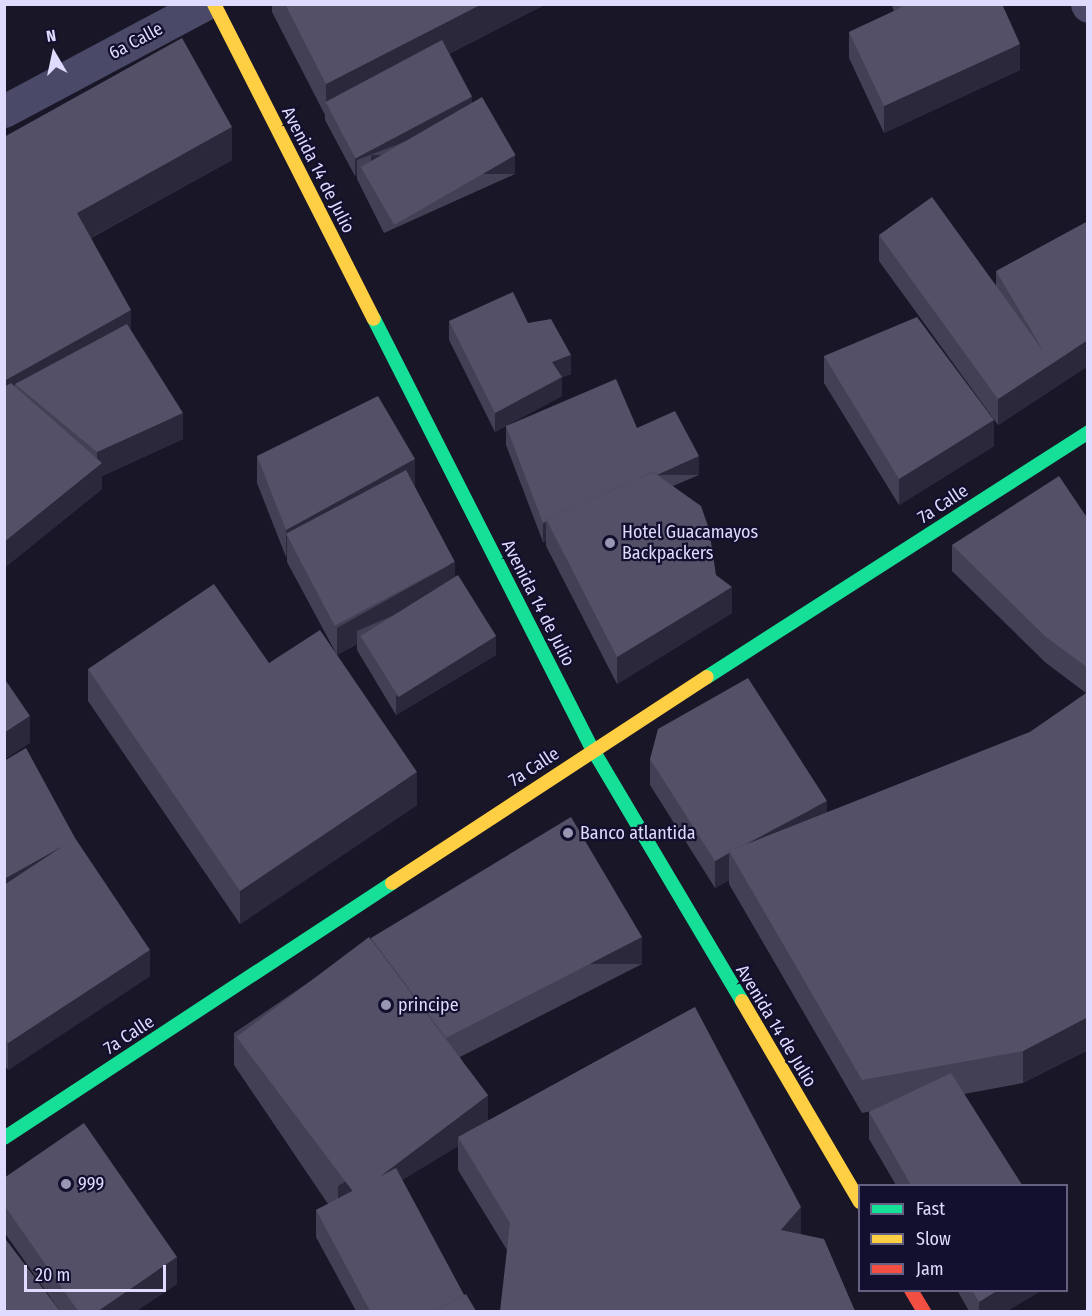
<!DOCTYPE html>
<html>
<head>
<meta charset="utf-8">
<style>
  body { margin:0 }
  #map { position:relative; width:1092px; height:1316px; overflow:hidden; background:#181627; font-family:"Fira Sans Condensed",sans-serif }
  div>[style] { position:absolute }
  [style*='--x'] { left:calc(var(--x)*1px); top:calc(var(--y)*1px); width:calc(var(--w)*1px); rotate:calc(var(--a)*1deg) }
  .street>* { height:33px; margin:-16.5px; padding:0 16.5px; transform-origin:16.5px; border-radius:16.5px; background:#4a4a68 }
  .fast>* { height:14px; margin:-7px; padding:0 7px; transform-origin:7px; border-radius:7px; background:#16e098 }
  .slow>* { height:14px; margin:-7px; padding:0 7px; transform-origin:7px; border-radius:7px; background:#ffcf43 }
  .jam>* { height:14px; margin:-7px; padding:0 7px; transform-origin:7px; border-radius:7px; background:#f24e42 }
  .wall>* { inset:0; background:#434055 }
  .shaded-wall>* { inset:0; background:#2b283b; transform-origin:0 0 }
  .building>* { inset:0; background:#535067; transform-origin:0 0 }
  .dots>* { width:16px; height:16px; translate:-50% -50%; box-sizing:border-box; border:3px solid #130f2e; border-radius:50% }
  span { translate:-50% -50%; white-space:nowrap; text-align:center; line-height:1.15; -webkit-text-stroke:4.5px #130f2e; paint-order:stroke }
  .street-label { font-size:18px; color:#dedbff }
  .poi-label { font-size:18px; color:#dedbff }
  .left { translate:0 -50%; text-align:left }
  .frame { position:absolute; inset:0; border:6px solid #dedbff; pointer-events:none }
  .legend { position:absolute; left:858px; top:1184px; width:210px; height:108px; box-sizing:border-box; background:#130f2e; border:2px solid #646182; margin:0; padding:8px 10px; list-style:none; font-size:18px; color:#dedbff }
  .legend li { display:flex; align-items:center; gap:12px; height:30px }
  .legend b { width:30px; border:2px solid #646182 }
  .north { position:absolute; left:24px; top:24px; width:60px; height:60px; -webkit-text-stroke:4px #130f2e; paint-order:stroke; rotate:351deg; font-size:16px; font-weight:700; line-height:24px; text-align:center; color:#dedbff }
  .north::after { content:''; display:block; margin:auto; width:21px; height:27px; background:#dedbff; clip-path:polygon(50% 0,100% 100%,50% 72%,0 100%) }
  .scale { position:absolute; left:24px; top:1265px; width:142px; height:27px; box-sizing:border-box; border:3px solid #dedbff; border-top:0; padding-left:8px; font-size:18px; line-height:21px; white-space:nowrap; color:#dedbff; -webkit-text-stroke:4px #130f2e; paint-order:stroke }
</style>
</head>
<body>
<div id="map">
  <div class="street">
    <div style="--x:1087;--y:4;--w:2;--a:63"></div>
    <div style="--x:4;--y:111;--w:227;--a:-28.1"></div>
  </div>
  <div class="fast">
    <div style="--x:374;--y:319;--w:483;--a:63.1"></div>
    <div style="--x:593;--y:750;--w:292;--a:59.3"></div>
    <div style="--x:707;--y:677;--w:453;--a:-32.7"></div>
    <div style="--x:4;--y:1138;--w:464;--a:-33.3"></div>
  </div>
  <div class="slow">
    <div style="--x:214;--y:4;--w:353;--a:63.1"></div>
    <div style="--x:392;--y:883;--w:376;--a:-33.2"></div>
    <div style="--x:742;--y:1001;--w:233;--a:59.6"></div>
  </div>
  <div class="jam">
    <div style="--x:911;--y:1290;--w:26;--a:59"></div>
  </div>
  <div class="wall">
    <div style="clip-path:polygon(272px 4px,546px 4px,449px 54px,472px 102px,515px 174px,384px 233px,357px 179px,357px 175px,355px 176px,325px 120px,325px 115px,272px 12px)"></div>
    <div style="clip-path:polygon(891px 4px,1002px 4px,1020px 70px,884px 133px,849px 58px,849px 32px,894px 11px)"></div>
    <div style="clip-path:polygon(4px 137px,232px 160px,91px 238px,131px 331px,183px 439px,102px 476px,102px 489px,4px 568px)"></div>
    <div style="clip-path:polygon(879px 235px,996px 285px,996px 271px,1088px 366px,998px 425px,879px 261px)"></div>
    <div style="clip-path:polygon(449px 321px,528px 323px,571px 374px,562px 377px,562px 396px,495px 432px,449px 340px)"></div>
    <div style="clip-path:polygon(824px 356px,994px 446px,899px 505px,824px 383px)"></div>
    <div style="clip-path:polygon(506px 426px,637px 428px,699px 475px,673px 486px,716px 575px,732px 613px,617px 684px,546px 546px,546px 541px,543px 542px,506px 445px)"></div>
    <div style="clip-path:polygon(257px 456px,415px 485px,414px 486px,455px 577px,496px 655px,396px 715px,357px 650px,357px 644px,337px 655px,287px 562px,287px 556px,286px 557px,257px 483px)"></div>
    <div style="clip-path:polygon(1088px 519px,1088px 1050px,1023px 1083px,964px 1094px,1022px 1185px,896px 1185px,869px 1139px,869px 1112px,872px 1111px,862px 1113px,729px 884px,729px 880px,715px 888px,650px 785px,650px 759px,827px 813px,1030px 732px,1086px 693px,1046px 663px,952px 571px,952px 545px)"></div>
    <div style="clip-path:polygon(269px 663px,417px 805px,240px 924px,88px 701px,88px 669px)"></div>
    <div style="clip-path:polygon(4px 761px,150px 976px,8px 1070px,4px 1064px)"></div>
    <div style="clip-path:polygon(371px 938px,642px 964px,460px 1057px,488px 1121px,695px 1007px,507px 1250px,458px 1170px,458px 1146px,402px 1180px,464px 1295px,476px 1311px,356px 1311px,316px 1237px,316px 1210px,328px 1204px,234px 1065px,234px 1033px,371px 940px)"></div>
    <div style="clip-path:polygon(4px 1178px,177px 1284px,136px 1311px,60px 1311px,4px 1232px)"></div>
    <div style="clip-path:polygon(957px 1290px,1042px 1290px,1007px 1311px,969px 1311px)"></div>
  </div>
  <div class="shaded-wall">
    <div style="clip-path:polygon(482px 4px,546px 4px,332px 114px,326px 103px,326px 84px)"></div>
    <div style="clip-path:polygon(1020px 44px,1020px 70px,884px 133px,884px 106px)"></div>
    <div style="clip-path:polygon(472px 97px,472px 116px,357px 160px,357px 175px,355px 176px,355px 158px)"></div>
    <div style="clip-path:polygon(232px 127px,232px 160px,77px 245px,77px 213px)"></div>
    <div style="left:515px;top:155px;width:19px;height:144px;rotate:90deg"></div>
    <div style="clip-path:polygon(131px 310px,131px 343px,15px 384px,15px 408px,4px 413px,4px 381px)"></div>
    <div style="clip-path:polygon(1088px 340px,1088px 366px,998px 425px,998px 399px)"></div>
    <div style="clip-path:polygon(571px 355px,571px 374px,552px 381px,552px 362px)"></div>
    <div style="clip-path:polygon(562px 377px,562px 396px,495px 432px,495px 413px)"></div>
    <div style="clip-path:polygon(183px 413px,183px 439px,102px 476px,102px 489px,4px 568px,4px 542px,97px 466px,97px 452px)"></div>
    <div style="clip-path:polygon(994px 420px,994px 446px,899px 505px,899px 479px)"></div>
    <div style="left:699px;top:456px;width:19px;height:166px;rotate:90deg"></div>
    <div style="clip-path:polygon(415px 459px,415px 485px,295px 551px,287px 536px,287px 556px,286px 557px,286px 530px)"></div>
    <div style="left:546px;top:522px;width:19px;height:3px;rotate:90deg"></div>
    <div style="clip-path:polygon(455px 562px,455px 589px,357px 631px,357px 644px,337px 655px,337px 628px)"></div>
    <div style="clip-path:polygon(732px 587px,732px 613px,617px 684px,617px 657px)"></div>
    <div style="clip-path:polygon(496px 636px,496px 655px,396px 715px,396px 696px)"></div>
    <div style="clip-path:polygon(30px 716px,30px 743px,4px 760px,4px 733px)"></div>
    <div style="clip-path:polygon(417px 772px,417px 805px,240px 924px,240px 891px)"></div>
    <div style="clip-path:polygon(827px 801px,827px 828px,730px 853px)"></div>
    <div style="clip-path:polygon(63px 846px,4px 905px,4px 879px)"></div>
    <div style="clip-path:polygon(729px 853px,729px 880px,715px 888px,715px 861px)"></div>
    <div style="left:642px;top:937px;width:27px;height:220px;rotate:90deg"></div>
    <div style="clip-path:polygon(150px 950px,150px 976px,8px 1070px,8px 1043px)"></div>
    <div style="clip-path:polygon(1088px 1017px,1088px 1050px,1023px 1083px,1023px 1051px)"></div>
    <div style="clip-path:polygon(488px 1095px,488px 1127px,458px 1137px,458px 1146px,338px 1219px,338px 1186px)"></div>
    <div style="clip-path:polygon(801px 1207px,801px 1239px,781px 1230px)"></div>
    <div style="clip-path:polygon(177px 1257px,177px 1284px,136px 1311px,98px 1311px)"></div>
    <div style="clip-path:polygon(998px 1290px,1042px 1290px,1007px 1311px,979px 1311px,979px 1302px)"></div>
  </div>
  <div class="building">
    <div style="clip-path:polygon(285px 4px,482px 4px,326px 84px)"></div>
    <div style="clip-path:polygon(899px 4px,908px 4px,901px 8px)"></div>
    <div style="clip-path:polygon(909px 4px,1002px 4px,1020px 44px,884px 106px,849px 32px)"></div>
    <div style="clip-path:polygon(182px 38px,232px 127px,77px 213px,131px 310px,4px 381px,4px 137px)"></div>
    <div style="left:442px;top:40px;width:64px;height:132px;rotate:62deg"></div>
    <div style="left:482px;top:97px;width:67px;height:140px;rotate:60deg"></div>
    <div style="clip-path:polygon(932px 197px,1044px 352px,996px 271px,1088px 221px,1088px 340px,998px 399px,879px 235px)"></div>
    <div style="clip-path:polygon(513px 292px,528px 323px,551px 319px,571px 355px,552px 362px,562px 377px,495px 413px,449px 321px)"></div>
    <div style="clip-path:polygon(917px 317px,994px 420px,899px 479px,824px 356px)"></div>
    <div style="clip-path:polygon(127px 324px,183px 413px,97px 452px,15px 384px)"></div>
    <div style="clip-path:polygon(616px 379px,637px 428px,675px 411px,699px 456px,657px 475px,653px 472px,546px 519px,546px 522px,543px 523px,506px 426px)"></div>
    <div style="clip-path:polygon(11px 383px,102px 463px,4px 542px,4px 387px)"></div>
    <div style="clip-path:polygon(378px 396px,415px 459px,286px 530px,257px 456px)"></div>
    <div style="left:406px;top:470px;width:104px;height:136px;rotate:62deg"></div>
    <div style="clip-path:polygon(653px 472px,701px 506px,709px 529px,716px 575px,732px 587px,617px 657px,546px 519px)"></div>
    <div style="clip-path:polygon(1059px 476px,1088px 519px,1088px 668px,1046px 637px,952px 545px)"></div>
    <div style="left:458px;top:575px;width:72px;height:115px;rotate:58deg"></div>
    <div style="clip-path:polygon(214px 584px,269px 663px,320px 630px,417px 772px,240px 891px,88px 669px)"></div>
    <div style="clip-path:polygon(4px 678px,30px 716px,4px 733px)"></div>
    <div style="clip-path:polygon(748px 678px,827px 801px,744px 845px,729px 851px,729px 853px,715px 861px,650px 759px,658px 729px)"></div>
    <div style="clip-path:polygon(1088px 692px,1088px 1017px,1023px 1051px,862px 1080px,729px 851px,1030px 732px)"></div>
    <div style="clip-path:polygon(26px 748px,75px 838px,150px 950px,8px 1043px,4px 1038px,4px 885px,63px 846px,4px 879px,4px 761px)"></div>
    <div style="clip-path:polygon(571px 817px,642px 937px,446px 1038px,371px 938px)"></div>
    <div style="left:369px;top:937px;width:198px;height:166px;rotate:53deg"></div>
    <div style="clip-path:polygon(695px 1007px,801px 1207px,781px 1230px,824px 1239px,855px 1311px,500px 1311px,510px 1223px,458px 1137px)"></div>
    <div style="clip-path:polygon(951px 1073px,1022px 1185px,911px 1185px,869px 1112px)"></div>
    <div style="clip-path:polygon(84px 1123px,177px 1257px,98px 1311px,78px 1311px,4px 1205px,4px 1178px)"></div>
    <div style="clip-path:polygon(396px 1168px,464px 1295px,434px 1311px,370px 1311px,316px 1210px)"></div>
    <div style="clip-path:polygon(4px 1237px,60px 1311px,4px 1311px)"></div>
    <div style="clip-path:polygon(972px 1290px,998px 1290px,979px 1302px)"></div>
    <div style="clip-path:polygon(466px 1294px,476px 1311px,434px 1311px)"></div>
  </div>
  <div class="dots">
    <div style="left:610px;top:543px;background:#9996b3"></div>
    <div style="left:568px;top:833px;background:#9996b3"></div>
    <div style="left:386px;top:1005px;background:#9996b3"></div>
    <div style="left:66px;top:1184px;background:#9996b3"></div>
  </div>
  <div class="street-label">
    <span style="left:136px;top:41px;rotate:-28deg">6a Calle</span>
    <span style="left:318px;top:170px;rotate:63deg">Avenida 14 de Julio</span>
    <span style="left:943px;top:504px;rotate:-33deg">7a Calle</span>
    <span style="left:538px;top:603px;rotate:63deg">Avenida 14 de Julio</span>
    <span style="left:534px;top:767px;rotate:-33deg">7a Calle</span>
    <span style="left:776px;top:1026px;rotate:59deg">Avenida 14 de Julio</span>
    <span style="left:129px;top:1035px;rotate:-33deg">7a Calle</span>
  </div>
  <div class="poi-label">
    <span class="left" style="left:622px;top:543px">Hotel Guacamayos<br>Backpackers</span>
    <span class="left" style="left:580px;top:833px">Banco atlantida</span>
    <span class="left" style="left:398px;top:1005px">principe</span>
    <span class="left" style="left:78px;top:1184px">999</span>
  </div>
  <div class="frame"></div>
  <ul class="legend">
  <li><b style="height:8px;background:#16e098"></b>Fast</li>
  <li><b style="height:8px;background:#ffcf43"></b>Slow</li>
  <li><b style="height:8px;background:#f24e42"></b>Jam</li>
  </ul>
  <div class="north">N</div>
  <div class="scale">20 m</div>
</div>
</body>
</html>
